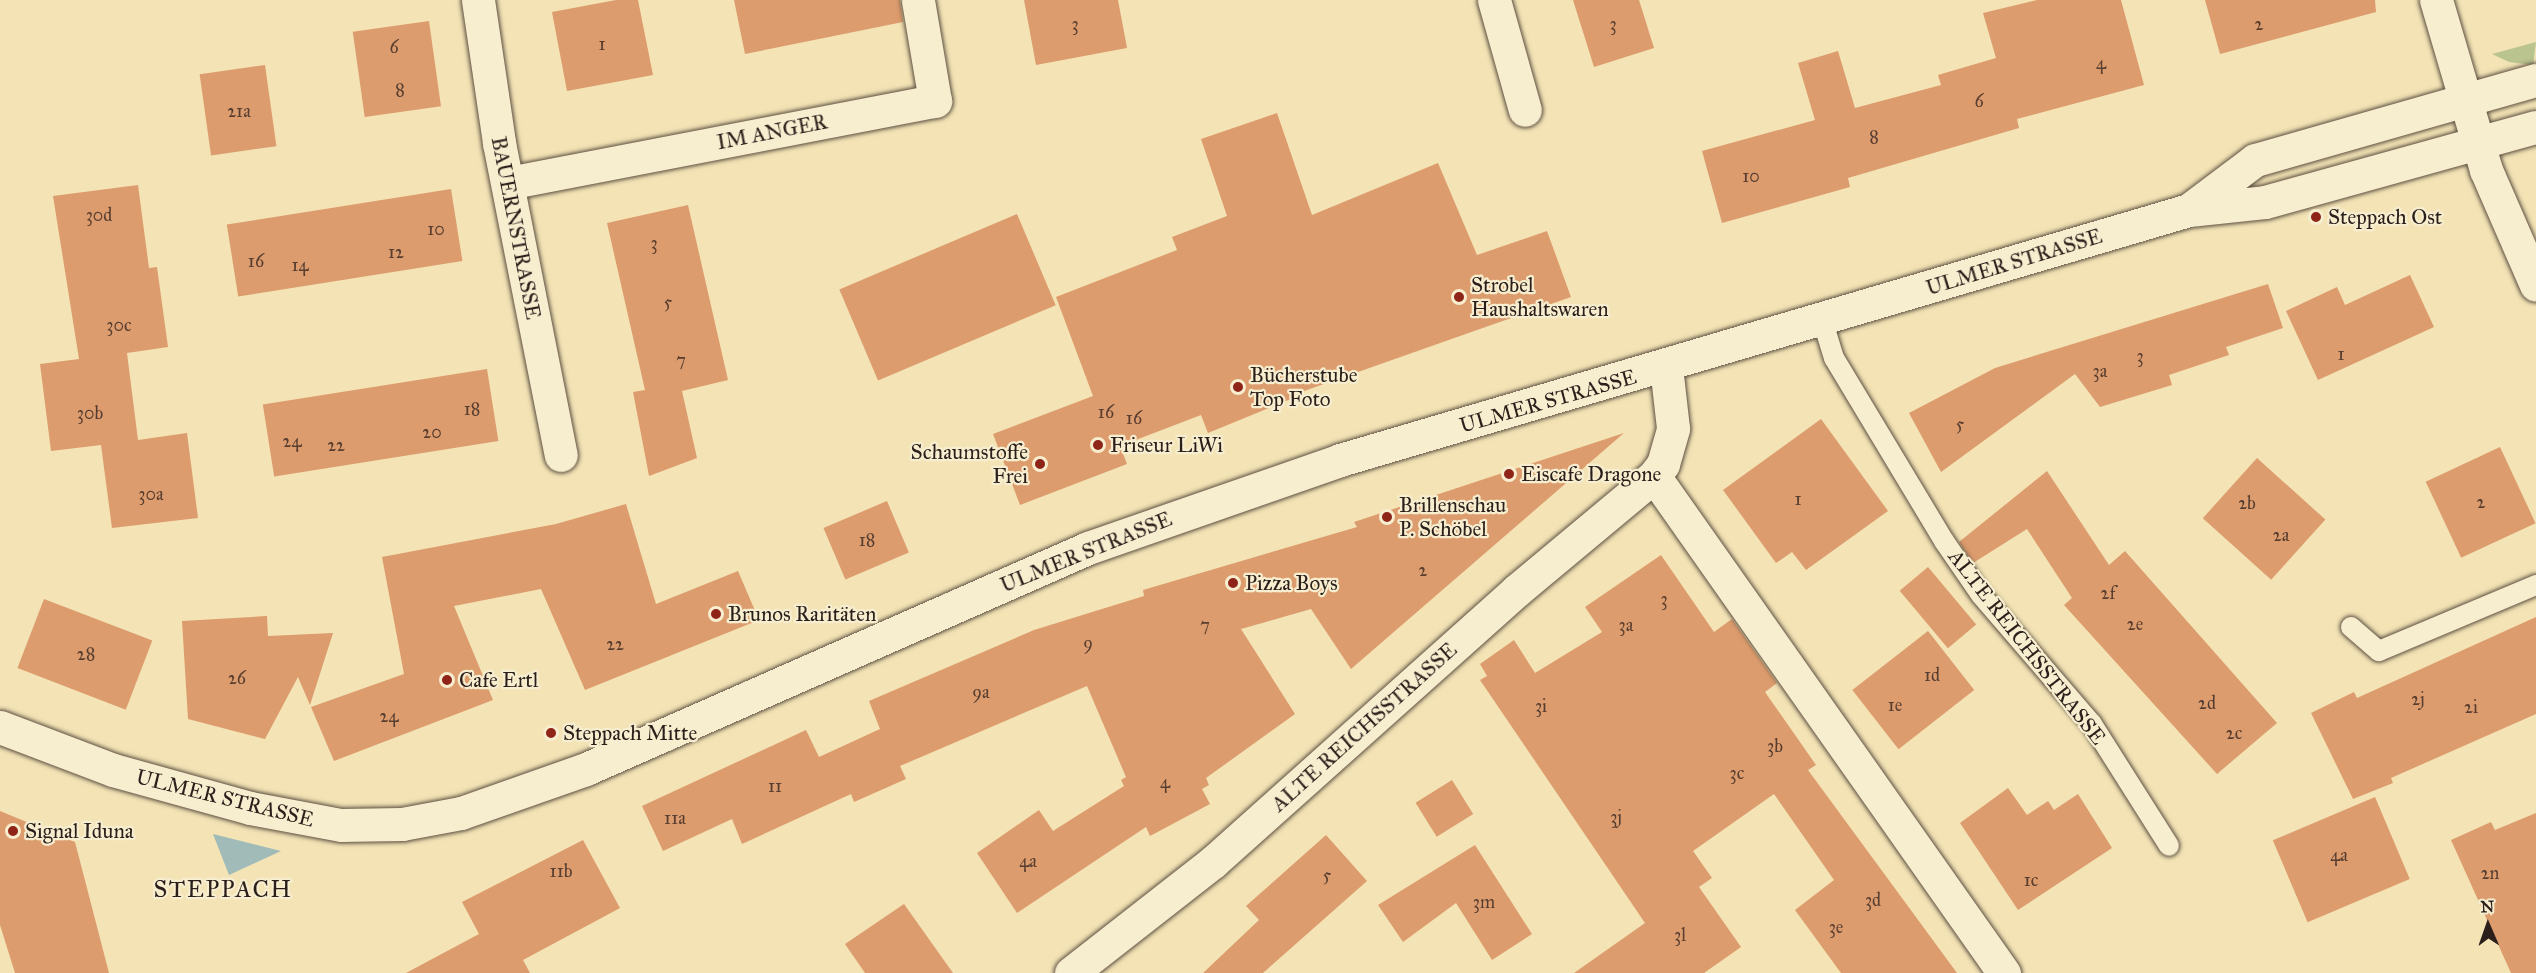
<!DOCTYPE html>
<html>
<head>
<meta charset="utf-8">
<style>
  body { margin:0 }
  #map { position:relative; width:2536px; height:973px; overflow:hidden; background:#f3e3b5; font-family:"IM FELL Great Primer",serif }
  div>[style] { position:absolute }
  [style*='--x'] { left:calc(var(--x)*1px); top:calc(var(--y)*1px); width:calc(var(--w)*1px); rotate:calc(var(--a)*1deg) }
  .green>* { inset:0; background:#b9c48f }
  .water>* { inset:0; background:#a0bbb8 }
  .building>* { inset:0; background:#dd9c6d; transform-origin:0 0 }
  .roads { filter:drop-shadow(0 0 2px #5d5042) drop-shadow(0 0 2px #5d5042) }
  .service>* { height:20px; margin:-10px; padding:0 10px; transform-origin:10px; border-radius:10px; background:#f7edcf }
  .minor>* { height:33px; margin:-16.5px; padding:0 16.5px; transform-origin:16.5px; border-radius:16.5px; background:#f7edcf }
  .tertiary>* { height:33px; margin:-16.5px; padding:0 16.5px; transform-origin:16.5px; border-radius:16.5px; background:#f7edcf }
  .dots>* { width:16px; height:16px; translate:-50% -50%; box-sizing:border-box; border:3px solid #f7edcf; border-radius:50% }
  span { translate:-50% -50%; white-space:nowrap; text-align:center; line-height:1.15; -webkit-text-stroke:4.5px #f7edcf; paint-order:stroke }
  .number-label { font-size:18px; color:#583e30 }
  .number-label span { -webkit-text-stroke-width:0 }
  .street-label { font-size:21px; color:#2b1f1b }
  .poi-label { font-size:21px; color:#2b1f1b }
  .left { translate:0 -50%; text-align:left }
  .right { translate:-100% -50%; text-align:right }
  .quarter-label { font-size:24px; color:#2b1f1b; letter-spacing:1.5px }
  .north { position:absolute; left:2458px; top:895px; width:60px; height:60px; -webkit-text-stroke:4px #f7edcf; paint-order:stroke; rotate:358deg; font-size:16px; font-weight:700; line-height:24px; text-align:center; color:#2b1f1b }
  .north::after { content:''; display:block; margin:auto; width:21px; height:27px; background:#2b1f1b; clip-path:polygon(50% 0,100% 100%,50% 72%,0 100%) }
</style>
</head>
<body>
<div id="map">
  <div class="green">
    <div style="clip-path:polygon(2536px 42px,2533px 65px,2509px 62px,2492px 54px)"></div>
  </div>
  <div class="water">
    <div style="clip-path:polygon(213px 834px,281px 851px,229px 875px)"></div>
  </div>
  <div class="building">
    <div style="clip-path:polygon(616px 0,638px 0,653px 75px,567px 91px,552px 12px)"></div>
    <div style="clip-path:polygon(734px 0,900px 0,903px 22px,745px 54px)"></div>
    <div style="clip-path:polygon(1024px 0,1118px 0,1127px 48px,1036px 65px)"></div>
    <div style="clip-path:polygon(1573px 0,1639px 0,1654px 48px,1594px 67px)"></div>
    <div style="clip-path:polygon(2037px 0,2121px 0,2144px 85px,2017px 119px,2019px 128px,1848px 178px,1850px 187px,1722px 223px,1702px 151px,1815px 120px,1798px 63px,1838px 51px,1855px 108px,1941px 85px,1938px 75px,1996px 58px,1983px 13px)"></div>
    <div style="clip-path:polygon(2205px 0,2375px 0,2376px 12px,2220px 54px)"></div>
    <div style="left:429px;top:21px;width:86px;height:77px;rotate:82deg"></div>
    <div style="left:265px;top:65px;width:82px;height:66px;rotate:82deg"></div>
    <div style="clip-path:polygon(1277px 113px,1312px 215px,1438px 163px,1477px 255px,1547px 231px,1571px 297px,1290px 396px,1291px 399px,1208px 433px,1201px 415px,1120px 446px,1127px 464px,1020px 505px,993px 434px,1093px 396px,1056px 297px,1177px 250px,1172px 237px,1227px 216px,1201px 139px)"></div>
    <div style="clip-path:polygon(138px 185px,149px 268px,157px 267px,168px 347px,127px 353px,138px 440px,187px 433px,198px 518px,112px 528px,101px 445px,51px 451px,40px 364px,79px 359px,53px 196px)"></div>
    <div style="left:451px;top:189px;width:73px;height:227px;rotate:81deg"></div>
    <div style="clip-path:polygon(688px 205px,728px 380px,682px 391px,697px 458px,649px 476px,633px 392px,645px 390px,607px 223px)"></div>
    <div style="left:1017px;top:214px;width:99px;height:193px;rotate:67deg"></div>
    <div style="clip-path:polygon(2410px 275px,2434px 327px,2318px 380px,2286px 311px,2337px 287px,2345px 305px)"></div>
    <div style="clip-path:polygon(2268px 284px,2283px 328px,2226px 347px,2229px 355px,2169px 375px,2172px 385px,2100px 407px,2075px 374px,1941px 472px,1909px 413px,1995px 368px)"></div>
    <div style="left:487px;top:369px;width:73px;height:227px;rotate:81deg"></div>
    <div style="clip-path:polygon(1821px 419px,1888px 511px,1806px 570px,1792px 552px,1776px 563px,1723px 490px)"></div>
    <div style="clip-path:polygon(1624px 433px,1351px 669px,1311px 609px,1241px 629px,1295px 714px,1206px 778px,1209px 785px,1202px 789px,1210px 804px,1150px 836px,1146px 827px,1017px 913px,977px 853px,1039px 810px,1053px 831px,1124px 786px,1121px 780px,1126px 777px,1087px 686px,900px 766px,906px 779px,854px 802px,851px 794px,742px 844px,732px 819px,663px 851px,642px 806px,806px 730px,819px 757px,880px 729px,869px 701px,1034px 630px,1144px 596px,1143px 590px,1357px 527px,1354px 522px)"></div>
    <div style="left:2500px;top:447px;width:84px;height:82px;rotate:65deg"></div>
    <div style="left:2257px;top:458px;width:92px;height:81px;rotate:42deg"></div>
    <div style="clip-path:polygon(2047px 471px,2109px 565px,2125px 551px,2277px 723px,2217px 774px,2064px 605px,2072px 598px,2027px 529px,1973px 563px,1959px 542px)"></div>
    <div style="left:887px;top:501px;width:56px;height:69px;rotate:67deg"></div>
    <div style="clip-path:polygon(626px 504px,656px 604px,738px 571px,759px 620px,585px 690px,541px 589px,454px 606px,493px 700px,334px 761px,311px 707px,404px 674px,382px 557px,556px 524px)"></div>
    <div style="clip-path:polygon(1661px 555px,1714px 632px,1732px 619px,1777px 683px,1765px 692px,1816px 765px,1808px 770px,1957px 973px,1841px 973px,1795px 910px,1834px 880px,1774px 794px,1693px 851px,1712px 878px,1699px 887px,1741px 947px,1704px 973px,1574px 973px,1645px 923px,1480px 680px,1487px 676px,1480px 664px,1514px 640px,1535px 673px,1602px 632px,1585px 607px)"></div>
    <div style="left:1928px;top:567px;width:75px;height:37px;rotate:50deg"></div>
    <div style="left:44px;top:599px;width:116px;height:74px;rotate:21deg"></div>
    <div style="clip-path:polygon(267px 616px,268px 636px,333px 633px,310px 705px,298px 677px,265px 739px,188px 719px,182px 621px)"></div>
    <div style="clip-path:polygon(2536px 617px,2536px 714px,2391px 778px,2393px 783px,2353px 799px,2311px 713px,2354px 692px,2357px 698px)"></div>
    <div style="left:1928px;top:631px;width:75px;height:96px;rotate:52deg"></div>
    <div style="left:1452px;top:780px;width:40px;height:43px;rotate:58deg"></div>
    <div style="clip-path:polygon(2008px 788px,2027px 815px,2048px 801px,2054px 810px,2078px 794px,2112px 848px,2018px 910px,1960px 823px)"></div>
    <div style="left:2375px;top:797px;width:89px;height:111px;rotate:67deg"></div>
    <div style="clip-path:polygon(0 811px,75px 842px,109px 973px,15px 973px,0 925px)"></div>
    <div style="clip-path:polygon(2536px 813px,2536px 973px,2511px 973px,2451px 840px,2491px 822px,2495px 830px)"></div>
    <div style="clip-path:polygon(1326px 835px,1367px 881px,1263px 973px,1203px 973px,1259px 920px,1246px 906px)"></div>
    <div style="clip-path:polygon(583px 840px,620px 908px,523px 960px,530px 973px,406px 973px,479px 934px,462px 902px)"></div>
    <div style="clip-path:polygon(1475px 845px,1532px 934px,1492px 960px,1456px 903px,1403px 942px,1378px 905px)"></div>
    <div style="clip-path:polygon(904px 904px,953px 973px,865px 973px,845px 944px)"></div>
  </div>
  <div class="roads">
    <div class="service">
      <div style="--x:1822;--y:319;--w:41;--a:72.9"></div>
      <div style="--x:1834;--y:358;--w:214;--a:59"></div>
      <div style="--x:1944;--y:541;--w:65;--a:55.6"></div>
      <div style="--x:1981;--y:595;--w:170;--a:49.3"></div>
      <div style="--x:2092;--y:724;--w:144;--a:57.7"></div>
      <div style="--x:2351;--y:627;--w:37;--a:41"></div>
      <div style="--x:2379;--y:651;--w:170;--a:-22.8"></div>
    </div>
    <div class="minor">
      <div style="--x:478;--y:0;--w:145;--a:81.6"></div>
      <div style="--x:499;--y:143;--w:318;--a:78.8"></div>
      <div style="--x:1494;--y:0;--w:114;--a:74.3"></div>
      <div style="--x:2436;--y:0;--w:177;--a:73.6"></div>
      <div style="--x:2486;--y:170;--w:125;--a:66.5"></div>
      <div style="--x:508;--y:183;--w:435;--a:-10.9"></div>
      <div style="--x:935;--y:101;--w:102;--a:-99.6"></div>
      <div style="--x:1654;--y:476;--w:608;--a:54.85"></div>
      <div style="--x:1071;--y:973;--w:180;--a:-38"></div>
      <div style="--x:1213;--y:862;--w:407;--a:-41.8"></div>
      <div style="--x:1516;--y:591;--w:180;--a:-39.8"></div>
      <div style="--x:1654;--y:476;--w:15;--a:-53"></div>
      <div style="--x:1663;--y:464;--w:37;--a:-74"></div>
      <div style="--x:1673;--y:428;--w:61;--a:-96.5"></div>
    </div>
    <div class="tertiary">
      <div style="--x:2190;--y:209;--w:81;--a:-37"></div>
      <div style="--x:2255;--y:160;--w:292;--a:-15.9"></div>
      <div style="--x:0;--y:727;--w:121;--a:20.8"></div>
      <div style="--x:113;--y:770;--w:142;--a:15.5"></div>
      <div style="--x:250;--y:808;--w:93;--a:10.6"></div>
      <div style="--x:341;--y:825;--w:61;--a:-0.9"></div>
      <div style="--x:402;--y:824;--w:60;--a:-10.6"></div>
      <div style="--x:461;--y:813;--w:133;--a:-19.4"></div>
      <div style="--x:586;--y:769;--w:548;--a:-23.76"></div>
      <div style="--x:1088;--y:548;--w:267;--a:-19.2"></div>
      <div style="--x:1340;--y:460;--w:885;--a:-16.41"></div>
      <div style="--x:2189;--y:210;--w:76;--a:-6"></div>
      <div style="--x:2265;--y:202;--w:281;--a:-15.5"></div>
    </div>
  </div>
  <div class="dots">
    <div style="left:2316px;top:217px;background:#8f2418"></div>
    <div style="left:1459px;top:297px;background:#8f2418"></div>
    <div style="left:1238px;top:387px;background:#8f2418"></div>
    <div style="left:1098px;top:445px;background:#8f2418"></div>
    <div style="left:1040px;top:464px;background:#8f2418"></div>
    <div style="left:1509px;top:474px;background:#8f2418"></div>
    <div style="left:1387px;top:517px;background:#8f2418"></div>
    <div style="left:1233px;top:583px;background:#8f2418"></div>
    <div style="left:716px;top:614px;background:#8f2418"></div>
    <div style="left:447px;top:680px;background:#8f2418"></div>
    <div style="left:551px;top:733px;background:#8f2418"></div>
    <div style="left:13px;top:831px;background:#8f2418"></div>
  </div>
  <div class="number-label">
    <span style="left:1075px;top:24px">3</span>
    <span style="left:1613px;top:24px">3</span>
    <span style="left:2259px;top:24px">2</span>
    <span style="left:602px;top:44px">1</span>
    <span style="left:394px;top:47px">6</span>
    <span style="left:2101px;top:63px">4</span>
    <span style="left:400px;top:90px">8</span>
    <span style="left:1979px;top:101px">6</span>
    <span style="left:239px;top:111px">21a</span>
    <span style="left:1874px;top:137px">8</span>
    <span style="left:1751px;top:176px">10</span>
    <span style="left:99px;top:215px">30d</span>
    <span style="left:436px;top:229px">10</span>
    <span style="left:654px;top:243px">3</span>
    <span style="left:396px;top:252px">12</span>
    <span style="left:256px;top:261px">16</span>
    <span style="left:300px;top:265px">14</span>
    <span style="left:668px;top:302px">5</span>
    <span style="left:119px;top:325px">30c</span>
    <span style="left:2341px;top:354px">1</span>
    <span style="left:2140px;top:356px">3</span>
    <span style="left:681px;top:360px">7</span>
    <span style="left:2100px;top:371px">3a</span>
    <span style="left:472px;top:409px">18</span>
    <span style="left:1106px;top:412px">16</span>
    <span style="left:90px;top:413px">30b</span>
    <span style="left:1134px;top:418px">16</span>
    <span style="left:1960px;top:424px">5</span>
    <span style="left:432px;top:432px">20</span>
    <span style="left:292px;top:441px">24</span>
    <span style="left:336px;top:445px">22</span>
    <span style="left:151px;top:494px">30a</span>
    <span style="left:1798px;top:499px">1</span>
    <span style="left:2481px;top:502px">2</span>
    <span style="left:2247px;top:503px">2b</span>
    <span style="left:2281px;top:535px">2a</span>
    <span style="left:867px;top:540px">18</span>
    <span style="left:1423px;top:570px">2</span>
    <span style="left:2108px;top:593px">2f</span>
    <span style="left:1664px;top:599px">3</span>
    <span style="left:2135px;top:624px">2e</span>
    <span style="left:1205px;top:625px">7</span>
    <span style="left:1626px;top:625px">3a</span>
    <span style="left:1088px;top:643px">9</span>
    <span style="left:615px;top:644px">22</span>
    <span style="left:86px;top:654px">28</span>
    <span style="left:1932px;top:675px">1d</span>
    <span style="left:237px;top:678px">26</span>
    <span style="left:981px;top:692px">9a</span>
    <span style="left:2418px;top:699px">2j</span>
    <span style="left:2207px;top:703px">2d</span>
    <span style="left:1895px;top:705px">1e</span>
    <span style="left:1541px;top:706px">3i</span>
    <span style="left:2471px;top:707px">2i</span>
    <span style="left:389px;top:716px">24</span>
    <span style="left:2234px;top:733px">2c</span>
    <span style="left:1775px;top:746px">3b</span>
    <span style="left:1737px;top:773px">3c</span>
    <span style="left:1165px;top:782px">4</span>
    <span style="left:775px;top:786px">11</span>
    <span style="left:1616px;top:817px">3j</span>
    <span style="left:675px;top:818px">11a</span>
    <span style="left:2339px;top:855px">4a</span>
    <span style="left:1028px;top:861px">4a</span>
    <span style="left:561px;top:871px">11b</span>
    <span style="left:2490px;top:873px">2n</span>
    <span style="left:1327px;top:875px">5</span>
    <span style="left:2031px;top:880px">1c</span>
    <span style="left:1873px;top:900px">3d</span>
    <span style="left:1484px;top:902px">3m</span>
    <span style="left:1836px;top:927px">3e</span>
    <span style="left:1680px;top:935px">3l</span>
  </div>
  <div class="street-label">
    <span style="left:772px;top:132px;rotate:-11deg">IM ANGER</span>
    <span style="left:516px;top:228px;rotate:79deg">BAUERNSTRASSE</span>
    <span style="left:2014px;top:262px;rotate:-17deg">ULMER STRASSE</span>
    <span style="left:1548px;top:401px;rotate:-16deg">ULMER STRASSE</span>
    <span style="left:1086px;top:552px;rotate:-22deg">ULMER STRASSE</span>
    <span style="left:2027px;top:647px;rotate:52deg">ALTE REICHSSTRASSE</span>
    <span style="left:1364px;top:727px;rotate:-42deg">ALTE REICHSSTRASSE</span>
    <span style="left:225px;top:798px;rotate:14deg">ULMER STRASSE</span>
  </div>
  <div class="poi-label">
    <span class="left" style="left:2328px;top:217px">Steppach Ost</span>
    <span class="left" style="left:1471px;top:297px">Strobel<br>Haushaltswaren</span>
    <span class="left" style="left:1250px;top:387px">Bücherstube<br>Top Foto</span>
    <span class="left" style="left:1110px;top:445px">Friseur LiWi</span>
    <span class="right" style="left:1028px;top:464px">Schaumstoffe<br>Frei</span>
    <span class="left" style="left:1521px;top:474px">Eiscafe Dragone</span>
    <span class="left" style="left:1399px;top:517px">Brillenschau<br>P. Schöbel</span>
    <span class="left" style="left:1245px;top:583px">Pizza Boys</span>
    <span class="left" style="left:728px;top:614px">Brunos Raritäten</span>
    <span class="left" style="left:459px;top:680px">Cafe Ertl</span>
    <span class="left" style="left:563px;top:733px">Steppach Mitte</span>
    <span class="left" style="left:25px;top:831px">Signal Iduna</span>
  </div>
  <div class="quarter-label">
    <span style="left:223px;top:890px">STEPPACH</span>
  </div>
  <div class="north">N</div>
</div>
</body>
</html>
